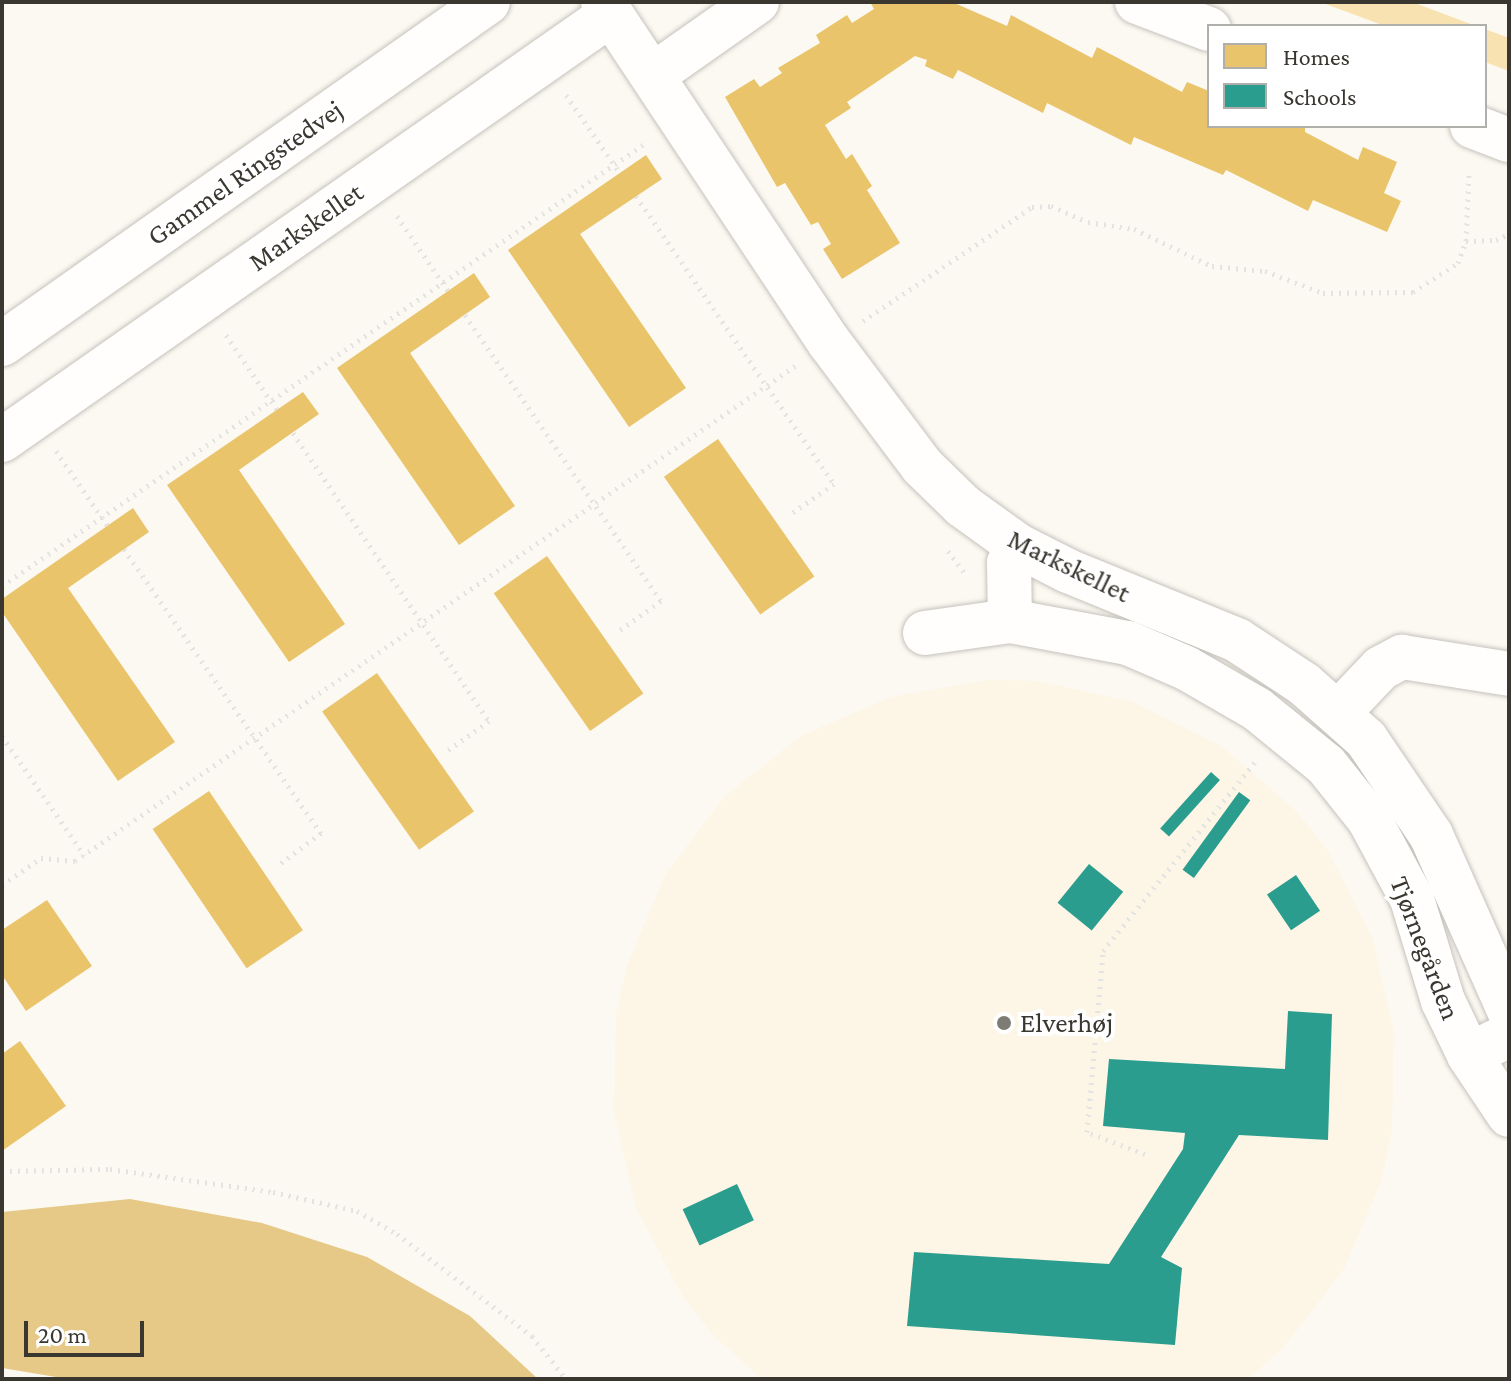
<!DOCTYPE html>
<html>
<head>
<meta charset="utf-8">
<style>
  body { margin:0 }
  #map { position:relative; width:1511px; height:1381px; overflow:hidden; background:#fcf9f2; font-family:"Crimson Pro",serif }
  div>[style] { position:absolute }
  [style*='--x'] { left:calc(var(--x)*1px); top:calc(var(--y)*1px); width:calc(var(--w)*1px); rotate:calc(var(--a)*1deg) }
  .built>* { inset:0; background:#fdf5e5 }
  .green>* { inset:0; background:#f9e2b1 }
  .water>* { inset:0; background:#e6c986 }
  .homes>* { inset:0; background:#e9c46a; transform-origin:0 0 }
  .schools>* { inset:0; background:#2a9d8f; transform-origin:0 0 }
  .path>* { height:5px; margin-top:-2.5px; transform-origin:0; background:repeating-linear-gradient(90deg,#e3e3e1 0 2px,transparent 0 8px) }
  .roads { filter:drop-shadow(0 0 2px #c5c2bc) drop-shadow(0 0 2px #c5c2bc) }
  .minor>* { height:44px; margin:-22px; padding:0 22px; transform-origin:22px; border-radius:22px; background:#fffefd }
  .dots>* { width:22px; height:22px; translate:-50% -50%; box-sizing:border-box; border:4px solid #fff; border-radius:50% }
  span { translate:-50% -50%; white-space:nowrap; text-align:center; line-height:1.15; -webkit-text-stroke:8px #fff; paint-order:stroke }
  .street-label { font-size:28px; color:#3a3730 }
  .poi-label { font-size:28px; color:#3a3730 }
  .left { translate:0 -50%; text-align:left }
  .frame { position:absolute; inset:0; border:4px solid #3a3730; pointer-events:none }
  .legend { position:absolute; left:1207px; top:24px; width:280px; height:104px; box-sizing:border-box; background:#fff; border:2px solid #b0afac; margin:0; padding:10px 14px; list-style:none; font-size:24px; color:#3a3730 }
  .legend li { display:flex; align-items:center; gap:16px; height:40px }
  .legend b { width:40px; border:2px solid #b0afac }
  .scale { position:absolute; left:24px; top:1321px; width:120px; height:36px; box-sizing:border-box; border:4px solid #3a3730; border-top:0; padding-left:10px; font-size:24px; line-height:28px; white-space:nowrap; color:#3a3730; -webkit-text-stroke:6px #fff; paint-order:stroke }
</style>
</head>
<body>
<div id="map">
  <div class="built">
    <div style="clip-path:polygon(988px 680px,1037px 681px,1133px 702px,1221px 746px,1296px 811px,1327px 849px,1372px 937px,1394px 1032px,1392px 1131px,1382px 1179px,1344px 1269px,1284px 1347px,1248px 1379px,762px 1379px,712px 1334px,682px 1295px,636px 1208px,614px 1112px,616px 1014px,627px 966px,665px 875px,724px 797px,801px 736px,891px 697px)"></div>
  </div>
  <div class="green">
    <div style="clip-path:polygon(1320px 2px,1412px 2px,1476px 26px,1385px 26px)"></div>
    <div style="clip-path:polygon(1485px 29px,1509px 38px,1509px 71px,1485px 62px)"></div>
  </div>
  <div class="water">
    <div style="clip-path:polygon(130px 1199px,262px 1223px,367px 1257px,470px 1316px,538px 1379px,68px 1379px,2px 1368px,2px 1212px)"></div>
  </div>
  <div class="homes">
    <div style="clip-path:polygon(870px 2px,952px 2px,1007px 26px,1011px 15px,1092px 58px,1097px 47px,1182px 92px,1187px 82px,1209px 91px,1209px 126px,1305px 126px,1305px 132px,1358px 160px,1363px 147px,1397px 162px,1384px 193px,1401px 201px,1387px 232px,1313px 200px,1308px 211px,1226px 170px,1223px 175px,1134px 137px,1131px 145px,1047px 103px,1043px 113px,958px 70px,953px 79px,925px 66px,927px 60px,915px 56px,847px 102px,851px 108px,825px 125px,846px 159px,852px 154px,872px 186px,867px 190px,900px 243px,842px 279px,823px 249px,831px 244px,818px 222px,811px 225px,785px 183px,777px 187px,725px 97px,754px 79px,760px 87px,782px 73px,778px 68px,820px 43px,816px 35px,847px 15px,852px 23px,874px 9px)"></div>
    <div style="clip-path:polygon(646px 155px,662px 179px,580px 234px,686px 388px,629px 427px,508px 250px)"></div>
    <div style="clip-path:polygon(474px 273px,490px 297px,410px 353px,515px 506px,459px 545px,337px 368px)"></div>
    <div style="clip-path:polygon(303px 392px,319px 414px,239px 470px,345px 624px,289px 662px,167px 485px)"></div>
    <div style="left:718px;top:439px;width:168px;height:66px;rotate:55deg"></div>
    <div style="clip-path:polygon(133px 508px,149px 532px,68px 588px,175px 742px,118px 781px,2px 612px,2px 599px)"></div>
    <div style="left:547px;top:556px;width:168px;height:65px;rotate:55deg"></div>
    <div style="left:377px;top:673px;width:169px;height:67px;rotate:55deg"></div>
    <div style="left:209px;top:791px;width:168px;height:68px;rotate:56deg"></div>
    <div style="clip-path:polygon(47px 900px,92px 966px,26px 1011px,2px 975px,2px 930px)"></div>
    <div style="clip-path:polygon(20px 1041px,66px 1106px,2px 1151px,2px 1054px)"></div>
  </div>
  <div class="schools">
    <div style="left:1211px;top:772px;width:12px;height:76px;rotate:42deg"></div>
    <div style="left:1239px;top:792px;width:14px;height:96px;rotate:36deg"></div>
    <div style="left:1089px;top:864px;width:44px;height:50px;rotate:39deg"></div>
    <div style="left:1296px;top:875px;width:43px;height:35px;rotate:56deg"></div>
    <div style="clip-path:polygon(1288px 1011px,1332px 1014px,1328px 1140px,1239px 1135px,1161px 1257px,1182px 1268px,1175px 1345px,907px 1326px,914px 1252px,1109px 1264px,1183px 1149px,1185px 1133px,1103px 1126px,1109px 1059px,1285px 1069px)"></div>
    <div style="left:737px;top:1184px;width:40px;height:60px;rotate:65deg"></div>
  </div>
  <div class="path">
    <div style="--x:566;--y:95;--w:95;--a:55.3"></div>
    <div style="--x:636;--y:196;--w:349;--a:55.5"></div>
    <div style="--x:834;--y:484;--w:55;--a:145.4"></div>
    <div style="--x:397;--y:216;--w:91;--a:55.8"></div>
    <div style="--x:1466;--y:241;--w:30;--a:-2"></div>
    <div style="--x:1496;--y:240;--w:14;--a:-25"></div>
    <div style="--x:465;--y:315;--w:347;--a:55.6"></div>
    <div style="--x:661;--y:601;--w:54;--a:144.8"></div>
    <div style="--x:863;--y:321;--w:204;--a:-34"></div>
    <div style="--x:1032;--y:207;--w:19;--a:-3"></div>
    <div style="--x:1051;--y:206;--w:40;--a:23.4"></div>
    <div style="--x:1088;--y:222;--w:47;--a:8.7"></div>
    <div style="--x:1134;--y:229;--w:86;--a:25.4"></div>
    <div style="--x:1212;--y:266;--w:53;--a:5.4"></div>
    <div style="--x:1265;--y:271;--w:62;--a:20.8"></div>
    <div style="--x:1323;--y:293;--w:90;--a:-0.6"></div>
    <div style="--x:1413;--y:292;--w:54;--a:-32.8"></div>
    <div style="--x:1458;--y:263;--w:23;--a:-70"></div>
    <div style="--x:1466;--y:241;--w:70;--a:-87.5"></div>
    <div style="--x:226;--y:335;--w:91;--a:55.8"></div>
    <div style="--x:293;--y:433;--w:348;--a:55.8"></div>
    <div style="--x:489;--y:721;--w:52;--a:144.5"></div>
    <div style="--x:56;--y:451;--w:91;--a:55.3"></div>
    <div style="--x:124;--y:549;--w:346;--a:55.3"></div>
    <div style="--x:321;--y:833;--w:55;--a:143.1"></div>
    <div style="--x:948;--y:551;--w:30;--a:53"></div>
    <div style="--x:2;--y:586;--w:783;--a:-34.54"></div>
    <div style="--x:2;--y:736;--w:145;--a:55.4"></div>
    <div style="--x:2;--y:885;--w:47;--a:-34.7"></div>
    <div style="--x:41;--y:858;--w:34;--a:5"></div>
    <div style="--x:75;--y:861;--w:874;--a:-34.51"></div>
    <div style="--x:1145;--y:1154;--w:62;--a:-159.2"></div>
    <div style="--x:1087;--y:1132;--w:182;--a:-84.9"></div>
    <div style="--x:1103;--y:951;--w:243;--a:-51.2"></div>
    <div style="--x:2;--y:1171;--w:108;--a:-1.1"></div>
    <div style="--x:110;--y:1169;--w:165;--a:8"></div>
    <div style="--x:273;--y:1192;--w:86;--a:12.7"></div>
    <div style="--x:357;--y:1211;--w:46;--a:29.9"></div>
    <div style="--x:397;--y:1234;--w:169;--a:37.1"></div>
    <div style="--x:532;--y:1336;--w:55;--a:51.7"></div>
  </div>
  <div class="roads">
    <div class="minor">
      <div style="--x:603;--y:2;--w:408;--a:56.4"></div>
      <div style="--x:829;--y:342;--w:155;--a:53.1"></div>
      <div style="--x:922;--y:466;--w:57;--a:44.3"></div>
      <div style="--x:963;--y:506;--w:67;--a:35.8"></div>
      <div style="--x:1017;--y:545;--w:57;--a:27"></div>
      <div style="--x:1068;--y:571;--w:183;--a:22.2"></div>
      <div style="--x:1237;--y:640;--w:80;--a:33.3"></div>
      <div style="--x:1304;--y:684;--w:83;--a:41.6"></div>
      <div style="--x:1366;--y:739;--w:116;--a:55.9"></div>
      <div style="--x:1431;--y:835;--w:192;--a:66"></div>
      <div style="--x:1137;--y:2;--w:77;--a:20.6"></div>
      <div style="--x:653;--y:75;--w:127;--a:-35.1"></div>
      <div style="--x:1472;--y:126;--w:40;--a:21"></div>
      <div style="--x:2;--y:344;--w:594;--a:-35.13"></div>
      <div style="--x:2;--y:440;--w:743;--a:-34.97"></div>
      <div style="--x:1017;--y:545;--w:20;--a:114"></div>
      <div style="--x:1009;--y:563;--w:58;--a:89"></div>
      <div style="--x:1010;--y:621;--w:120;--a:10.6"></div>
      <div style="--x:1128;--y:643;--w:63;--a:23.3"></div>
      <div style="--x:1186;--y:668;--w:82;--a:30"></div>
      <div style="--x:1257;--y:709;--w:89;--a:39.1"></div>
      <div style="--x:1326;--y:765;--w:69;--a:51.5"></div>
      <div style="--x:1369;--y:819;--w:91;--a:61.7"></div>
      <div style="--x:1412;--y:899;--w:107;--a:73.1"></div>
      <div style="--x:1443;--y:1001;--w:60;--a:64.3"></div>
      <div style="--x:1469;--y:1055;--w:45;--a:-26.6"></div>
      <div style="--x:925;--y:633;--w:86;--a:-8"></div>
      <div style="--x:1340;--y:711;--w:59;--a:-46.4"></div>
      <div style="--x:1381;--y:668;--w:24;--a:-28"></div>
      <div style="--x:1402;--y:657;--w:108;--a:9"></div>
      <div style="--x:1469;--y:1055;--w:72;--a:56.3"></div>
    </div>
  </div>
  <div class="dots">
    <div style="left:1004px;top:1023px;background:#7e7b74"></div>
  </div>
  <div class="street-label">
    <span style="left:245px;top:173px;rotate:-35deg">Gammel Ringstedvej</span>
    <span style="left:306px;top:227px;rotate:-35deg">Markskellet</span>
    <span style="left:1069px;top:566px;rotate:26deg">Markskellet</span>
    <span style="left:1425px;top:948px;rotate:69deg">Tjørnegården</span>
  </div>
  <div class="poi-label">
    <span class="left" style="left:1020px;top:1023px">Elverhøj</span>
  </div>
  <div class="frame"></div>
  <ul class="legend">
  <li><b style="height:22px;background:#e9c46a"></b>Homes</li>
  <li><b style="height:22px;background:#2a9d8f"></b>Schools</li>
  </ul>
  <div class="scale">20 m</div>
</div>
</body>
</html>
